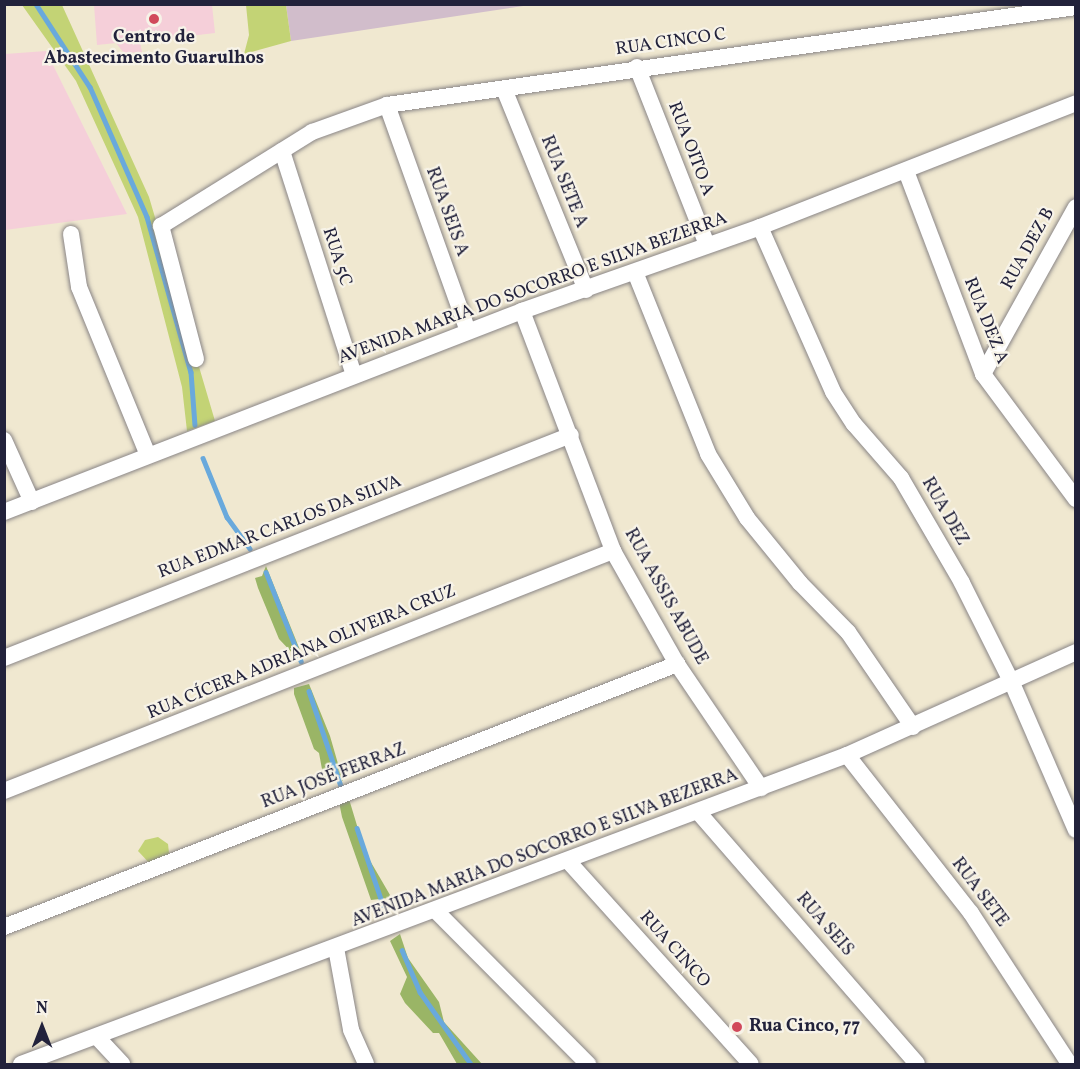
<!DOCTYPE html>
<html>
<head>
<meta charset="utf-8">
<style>
  body { margin:0 }
  #map { position:relative; width:1080px; height:1069px; overflow:hidden; background:#f0e8d0; font-family:Vollkorn,serif }
  div>[style] { position:absolute }
  [style*='--x'] { left:calc(var(--x)*1px); top:calc(var(--y)*1px); width:calc(var(--w)*1px); rotate:calc(var(--a)*1deg) }
  .built>* { inset:0; background:#f5cfd9 }
  .industrial>* { inset:0; background:#d1bdcb }
  .green>* { inset:0; background:#c3d375 }
  .forest>* { inset:0; background:#9ab566 }
  .stream>* { height:4.5px; margin:-2.25px; padding:0 2.25px; transform-origin:2.25px; border-radius:2.25px; background:#69a9dc }
  .roads { filter:drop-shadow(0 0 2px #898586) drop-shadow(0 0 2px #898586) }
  .street>* { height:16px; margin:-8px; padding:0 8px; transform-origin:8px; border-radius:8px; background:#fff }
  .dots>* { width:16px; height:16px; translate:-50% -50%; box-sizing:border-box; border:3px solid #f7f3e8; border-radius:50% }
  span { translate:-50% -50%; white-space:nowrap; text-align:center; line-height:1.15; -webkit-text-stroke:4.5px #f7f3e8; paint-order:stroke }
  .poi-label { font-size:18px; color:#22223b; font-weight:700 }
  .left { translate:0 -50%; text-align:left }
  .street-label { font-size:18px; color:#22223b }
  .frame { position:absolute; inset:0; border:6px solid #22223b; pointer-events:none }
  .north { position:absolute; left:12px; top:997px; width:60px; height:60px; -webkit-text-stroke:4px #f7f3e8; paint-order:stroke; rotate:0deg; font-size:16px; font-weight:700; line-height:24px; text-align:center; color:#22223b }
  .north::after { content:''; display:block; margin:auto; width:21px; height:27px; background:#22223b; clip-path:polygon(50% 0,100% 100%,50% 72%,0 100%) }
</style>
</head>
<body>
<div id="map">
  <div class="built">
    <div style="clip-path:polygon(94px 5px,212px 5px,215px 33px,140px 42px,142px 52px,124px 53px,116px 43px,97px 45px)"></div>
    <div style="clip-path:polygon(46px 51px,127px 214px,5px 230px,5px 54px)"></div>
  </div>
  <div class="industrial">
    <div style="clip-path:polygon(286px 5px,286px 4px,530px 5px,291px 41px)"></div>
  </div>
  <div class="green">
    <div style="clip-path:polygon(22px 5px,62px 5px,149px 197px,215px 421px,187px 431px,182px 387px,138px 217px,76px 81px)"></div>
    <div style="clip-path:polygon(246px 5px,286px 5px,291px 41px,244px 54px,249px 35px)"></div>
    <div style="clip-path:polygon(158px 837px,168px 844px,169px 853px,166px 862px,152px 866px,138px 851px,145px 840px)"></div>
  </div>
  <div class="forest">
    <div style="clip-path:polygon(266px 566px,300px 650px,297px 658px,279px 639px,258px 588px,255px 578px,262px 576px)"></div>
    <div style="clip-path:polygon(309px 684px,330px 736px,343px 781px,324px 780px,319px 753px,314px 749px,294px 694px,294px 688px)"></div>
    <div style="clip-path:polygon(349px 799px,365px 852px,390px 895px,388px 898px,371px 900px,342px 817px,339px 802px)"></div>
    <div style="clip-path:polygon(400px 934px,408px 958px,439px 1002px,444px 1022px,482px 1064px,457px 1064px,439px 1033px,433px 1033px,405px 1003px,400px 994px,407px 977px,390px 941px)"></div>
  </div>
  <div class="stream">
    <div style="--x:36;--y:4;--w:99;--a:57"></div>
    <div style="--x:90;--y:87;--w:142;--a:66.3"></div>
    <div style="--x:147;--y:217;--w:161;--a:74.2"></div>
    <div style="--x:191;--y:372;--w:53;--a:85.7"></div>
    <div style="--x:203;--y:458;--w:64;--a:67.9"></div>
    <div style="--x:227;--y:517;--w:39;--a:54"></div>
    <div style="--x:266;--y:572;--w:96;--a:68.5"></div>
    <div style="--x:309;--y:691;--w:100;--a:71.4"></div>
    <div style="--x:357;--y:828;--w:81;--a:71.3"></div>
    <div style="--x:402;--y:950;--w:46;--a:66.8"></div>
    <div style="--x:420;--y:992;--w:88;--a:54.7"></div>
  </div>
  <div class="roads">
    <div class="street">
      <div style="--x:637;--y:67;--w:191;--a:68.5"></div>
      <div style="--x:504;--y:89;--w:217;--a:67.8"></div>
      <div style="--x:387;--y:105;--w:240;--a:70.3"></div>
      <div style="--x:282;--y:151;--w:235;--a:72.2"></div>
      <div style="--x:906;--y:171;--w:217;--a:69.2"></div>
      <div style="--x:983;--y:374;--w:156;--a:53.4"></div>
      <div style="--x:760;--y:227;--w:180;--a:66.1"></div>
      <div style="--x:833;--y:392;--w:38;--a:57"></div>
      <div style="--x:854;--y:424;--w:72;--a:49"></div>
      <div style="--x:901;--y:478;--w:121;--a:59.8"></div>
      <div style="--x:962;--y:583;--w:112;--a:63.4"></div>
      <div style="--x:1012;--y:683;--w:160;--a:66.5"></div>
      <div style="--x:71;--y:234;--w:54;--a:81.4"></div>
      <div style="--x:79;--y:287;--w:182;--a:67.7"></div>
      <div style="--x:635;--y:272;--w:196;--a:68.1"></div>
      <div style="--x:708;--y:454;--w:75;--a:58.6"></div>
      <div style="--x:747;--y:518;--w:84;--a:50.8"></div>
      <div style="--x:800;--y:583;--w:69;--a:45.6"></div>
      <div style="--x:848;--y:632;--w:115;--a:55.6"></div>
      <div style="--x:522;--y:311;--w:257;--a:69.2"></div>
      <div style="--x:613;--y:551;--w:130;--a:60.5"></div>
      <div style="--x:677;--y:664;--w:150;--a:55.9"></div>
      <div style="--x:196;--y:359;--w:138;--a:-104.7"></div>
      <div style="--x:161;--y:226;--w:178;--a:-31.9"></div>
      <div style="--x:312;--y:132;--w:80;--a:-19.8"></div>
      <div style="--x:387;--y:105;--w:696;--a:-8.1"></div>
      <div style="--x:983;--y:374;--w:191;--a:-60.9"></div>
      <div style="--x:4;--y:440;--w:68;--a:65.7"></div>
      <div style="--x:4;--y:512;--w:556;--a:-21.21"></div>
      <div style="--x:522;--y:311;--w:252;--a:-19.4"></div>
      <div style="--x:760;--y:227;--w:339;--a:-21.4"></div>
      <div style="--x:4;--y:658;--w:609;--a:-21.47"></div>
      <div style="--x:847;--y:755;--w:201;--a:51.9"></div>
      <div style="--x:971;--y:913;--w:178;--a:56.9"></div>
      <div style="--x:4;--y:791;--w:655;--a:-21.51"></div>
      <div style="--x:699;--y:813;--w:332;--a:49"></div>
      <div style="--x:568;--y:861;--w:273;--a:48"></div>
      <div style="--x:436;--y:911;--w:216;--a:45.2"></div>
      <div style="--x:4;--y:927;--w:723;--a:-21.34"></div>
      <div style="--x:336;--y:948;--w:83;--a:79.6"></div>
      <div style="--x:351;--y:1030;--w:37;--a:66"></div>
      <div style="--x:97;--y:1037;--w:37;--a:47"></div>
      <div style="--x:21;--y:1064;--w:882;--a:-20.51"></div>
      <div style="--x:847;--y:755;--w:251;--a:-24.2"></div>
    </div>
  </div>
  <div class="dots">
    <div style="left:154px;top:19px;background:#d1495b"></div>
    <div style="left:737px;top:1027px;background:#d1495b"></div>
  </div>
  <div class="poi-label">
    <span style="left:154px;top:49px">Centro de<br>Abastecimento Guarulhos</span>
    <span class="left" style="left:749px;top:1027px">Rua Cinco, 77</span>
  </div>
  <div class="street-label">
    <span style="left:671px;top:43px;rotate:-8deg">RUA CINCO C</span>
    <span style="left:690px;top:149px;rotate:69deg">RUA OITO A</span>
    <span style="left:563px;top:182px;rotate:68deg">RUA SETE A</span>
    <span style="left:446px;top:212px;rotate:70deg">RUA SEIS A</span>
    <span style="left:1029px;top:249px;rotate:-61deg">RUA DEZ B</span>
    <span style="left:336px;top:257px;rotate:72deg">RUA 5C</span>
    <span style="left:533px;top:289px;rotate:-20deg">AVENIDA MARIA DO SOCORRO E SILVA BEZERRA</span>
    <span style="left:985px;top:321px;rotate:68deg">RUA DEZ A</span>
    <span style="left:944px;top:512px;rotate:60deg">RUA DEZ</span>
    <span style="left:280px;top:528px;rotate:-21deg">RUA EDMAR CARLOS DA SILVA</span>
    <span style="left:665px;top:597px;rotate:61deg">RUA ASSIS ABUDE</span>
    <span style="left:302px;top:653px;rotate:-22deg">RUA CÍCERA ADRIANA OLIVEIRA CRUZ</span>
    <span style="left:334px;top:777px;rotate:-21deg">RUA JOSÉ FERRAZ</span>
    <span style="left:545px;top:849px;rotate:-21deg">AVENIDA MARIA DO SOCORRO E SILVA BEZERRA</span>
    <span style="left:979px;top:893px;rotate:53deg">RUA SETE</span>
    <span style="left:824px;top:925px;rotate:49deg">RUA SEIS</span>
    <span style="left:674px;top:950px;rotate:48deg">RUA CINCO</span>
  </div>
  <div class="frame"></div>
  <div class="north">N</div>
</div>
</body>
</html>
